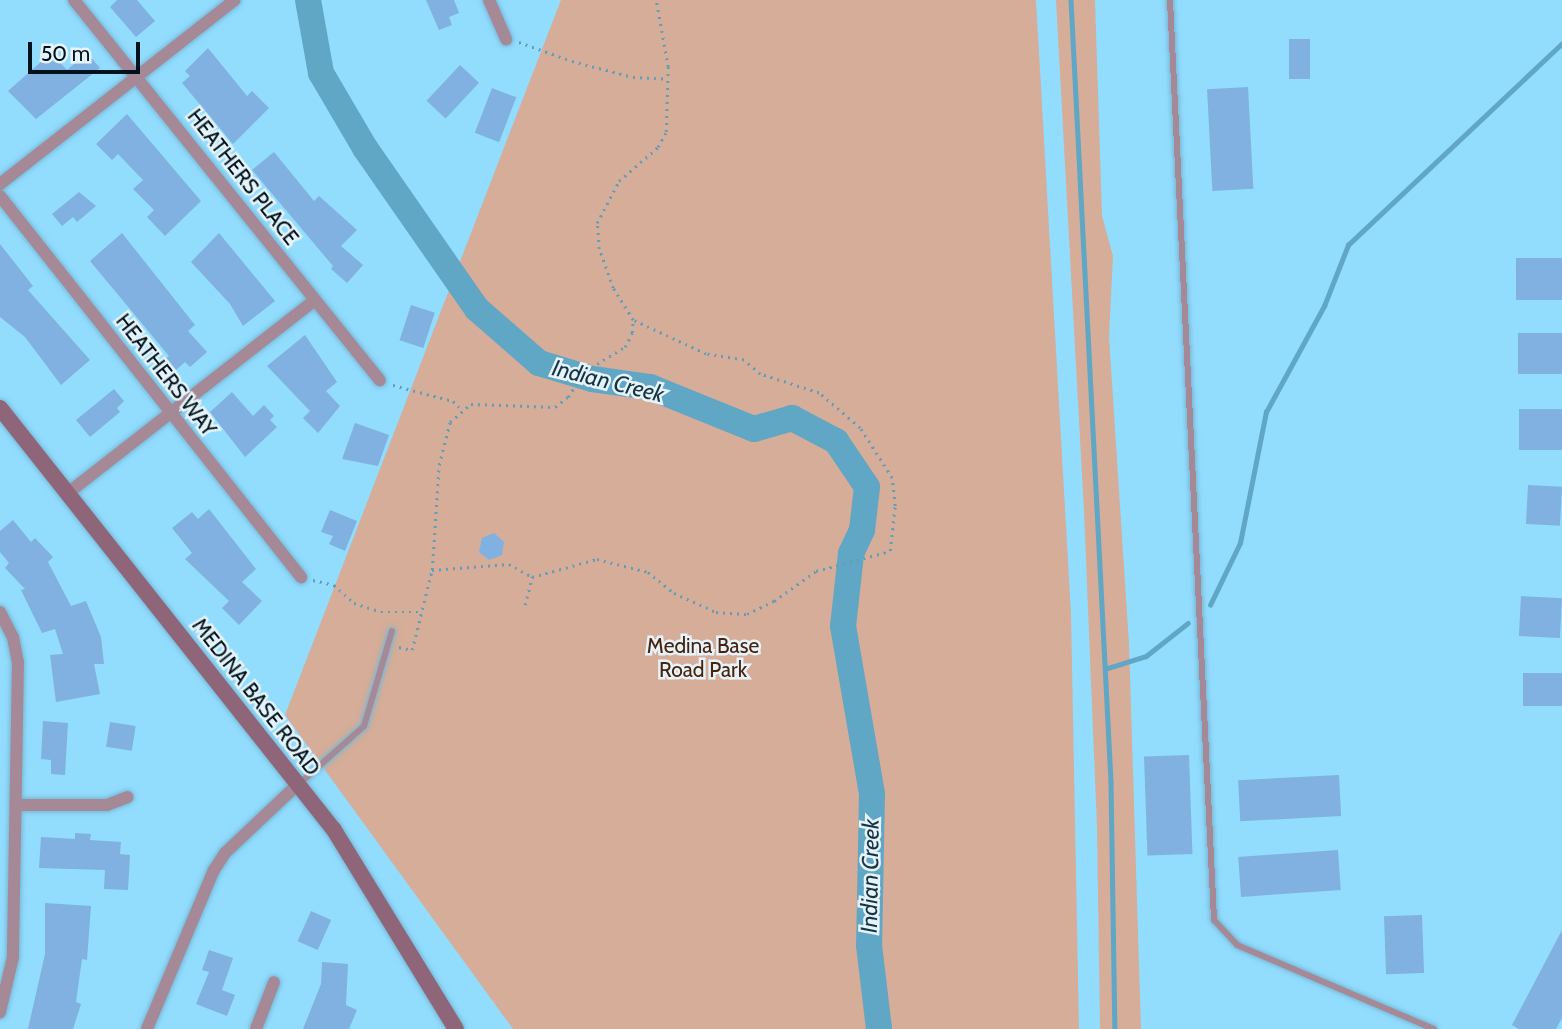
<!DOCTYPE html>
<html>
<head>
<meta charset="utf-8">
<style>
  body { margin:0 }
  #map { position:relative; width:1562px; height:1029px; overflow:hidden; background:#92dcfe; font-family:Cabin,sans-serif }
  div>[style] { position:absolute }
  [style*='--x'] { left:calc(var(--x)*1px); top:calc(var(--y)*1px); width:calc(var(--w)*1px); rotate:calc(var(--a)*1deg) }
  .green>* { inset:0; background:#d5ad98 }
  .stream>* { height:4.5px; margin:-2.25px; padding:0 2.25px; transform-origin:2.25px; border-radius:2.25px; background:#60a6c5 }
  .river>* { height:26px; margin:-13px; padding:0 13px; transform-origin:13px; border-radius:13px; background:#60a6c5 }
  .building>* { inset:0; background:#80b1e1; transform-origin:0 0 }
  .path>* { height:2.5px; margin-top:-1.25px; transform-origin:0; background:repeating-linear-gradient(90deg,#649db7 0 2px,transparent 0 7px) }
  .roads { filter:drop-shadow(0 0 2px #78b8d5) drop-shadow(0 0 2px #78b8d5) }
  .lane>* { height:6px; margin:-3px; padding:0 3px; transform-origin:3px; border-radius:3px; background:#a58996 }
  .street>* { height:12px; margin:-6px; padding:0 6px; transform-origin:6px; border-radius:6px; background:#a58996 }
  .secondary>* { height:16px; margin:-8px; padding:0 8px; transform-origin:8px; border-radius:8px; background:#8f6679 }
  span { translate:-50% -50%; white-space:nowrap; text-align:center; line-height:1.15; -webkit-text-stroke:5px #e6f3fa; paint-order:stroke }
  .street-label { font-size:21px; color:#00131c }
  .park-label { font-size:21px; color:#4a230c }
  .water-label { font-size:23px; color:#143442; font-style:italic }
  .scale { position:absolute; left:28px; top:42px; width:112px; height:32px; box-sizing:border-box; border:4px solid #00131c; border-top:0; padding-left:9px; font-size:21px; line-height:24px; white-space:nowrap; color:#00131c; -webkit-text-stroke:5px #e6f3fa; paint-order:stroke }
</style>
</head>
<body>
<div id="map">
  <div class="green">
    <div style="clip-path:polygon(561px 0,1036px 0,1071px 614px,1079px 1029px,513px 1029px,285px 715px)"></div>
    <div style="clip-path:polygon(1056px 0,1095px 0,1102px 216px,1113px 256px,1109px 337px,1129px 644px,1141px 1029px,1100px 1029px,1097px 827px,1084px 511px)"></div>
  </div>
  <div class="stream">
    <div style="--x:1071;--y:0;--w:783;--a:87.07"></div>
    <div style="--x:1111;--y:782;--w:247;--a:89.1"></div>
    <div style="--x:1210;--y:605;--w:69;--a:-64.2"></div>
    <div style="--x:1240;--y:543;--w:134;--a:-78.8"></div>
    <div style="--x:1266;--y:412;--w:121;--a:-61.3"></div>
    <div style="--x:1324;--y:306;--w:66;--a:-68.5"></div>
    <div style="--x:1348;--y:245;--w:294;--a:-43.3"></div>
    <div style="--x:1105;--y:669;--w:43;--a:-17.6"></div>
    <div style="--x:1146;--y:656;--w:53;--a:-38.2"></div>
  </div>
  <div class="river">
    <div style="--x:308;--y:0;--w:74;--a:79.9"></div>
    <div style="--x:321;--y:73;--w:87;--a:59.6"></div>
    <div style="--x:365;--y:148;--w:196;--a:55.2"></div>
    <div style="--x:477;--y:309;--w:82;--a:41.1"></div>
    <div style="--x:539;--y:363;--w:55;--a:16.8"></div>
    <div style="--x:592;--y:379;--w:59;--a:7.9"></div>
    <div style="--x:650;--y:387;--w:112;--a:22"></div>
    <div style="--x:754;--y:429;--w:40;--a:-16"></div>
    <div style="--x:792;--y:418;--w:50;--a:27.6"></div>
    <div style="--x:836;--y:441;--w:55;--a:56"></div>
    <div style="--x:867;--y:487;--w:43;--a:96.6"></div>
    <div style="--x:862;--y:530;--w:26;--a:115"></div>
    <div style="--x:851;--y:554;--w:72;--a:96.3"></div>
    <div style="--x:843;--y:626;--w:170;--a:80.2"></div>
    <div style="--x:872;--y:794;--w:151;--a:91.1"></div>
    <div style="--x:869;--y:945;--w:85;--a:83.2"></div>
  </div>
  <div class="building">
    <div style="clip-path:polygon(117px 0,137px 0,155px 21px,136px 37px,110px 7px)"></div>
    <div style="clip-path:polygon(426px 0,454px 0,459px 13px,449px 17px,452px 25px,439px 30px)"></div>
    <div style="left:1310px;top:39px;width:40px;height:21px;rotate:90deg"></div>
    <div style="clip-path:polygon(208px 48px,247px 96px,252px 91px,269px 108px,233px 144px,182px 83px,190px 76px,185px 71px)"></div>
    <div style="clip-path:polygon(51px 53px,67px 70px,87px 53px,100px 68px,36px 119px,8px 91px)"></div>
    <div style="left:460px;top:65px;width:26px;height:49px;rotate:43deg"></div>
    <div style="left:1248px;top:87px;width:102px;height:41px;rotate:87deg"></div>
    <div style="left:492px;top:88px;width:26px;height:48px;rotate:21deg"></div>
    <div style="clip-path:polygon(127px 114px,201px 201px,165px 236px,147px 217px,154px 210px,133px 189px,143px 180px,118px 154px,112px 160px,96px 144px)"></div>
    <div style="clip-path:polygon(274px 152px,314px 201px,319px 196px,357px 230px,341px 246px,363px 265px,347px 283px,331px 269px,333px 266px,252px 170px)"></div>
    <div style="clip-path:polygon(79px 192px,96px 206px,77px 222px,73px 217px,62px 226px,52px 214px)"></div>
    <div style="clip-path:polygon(122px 233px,195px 325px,188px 331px,207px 352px,190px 367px,185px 362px,176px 370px,166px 358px,169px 356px,90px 261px)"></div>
    <div style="clip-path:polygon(219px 233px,275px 301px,243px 326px,230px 304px,191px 262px)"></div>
    <div style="clip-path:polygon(0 244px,33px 286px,28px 290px,90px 360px,61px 385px,25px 337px,0 317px)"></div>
    <div style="left:1562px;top:258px;width:42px;height:46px;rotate:90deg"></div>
    <div style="left:411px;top:305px;width:25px;height:37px;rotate:18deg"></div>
    <div style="left:1562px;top:333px;width:41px;height:44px;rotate:90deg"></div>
    <div style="clip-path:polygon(305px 335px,337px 382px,326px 391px,340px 406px,318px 433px,303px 418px,310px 411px,267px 366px)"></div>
    <div style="clip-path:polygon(114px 389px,124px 401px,117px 408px,120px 412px,90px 437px,76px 420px)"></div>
    <div style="clip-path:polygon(232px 392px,253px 416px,264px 405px,274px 416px,270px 420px,277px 427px,245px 457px,210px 412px)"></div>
    <div style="left:1562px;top:409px;width:41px;height:43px;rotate:90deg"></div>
    <div style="clip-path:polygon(355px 423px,389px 435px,378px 466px,342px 459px)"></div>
    <div style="left:1528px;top:485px;width:34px;height:39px;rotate:3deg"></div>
    <div style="clip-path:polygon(209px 509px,256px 569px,242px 582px,262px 601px,239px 625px,222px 608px,229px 601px,185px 559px,192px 553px,172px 528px,192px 512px,198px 519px)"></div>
    <div style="clip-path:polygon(330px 510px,357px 521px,345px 551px,329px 544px,333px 536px,321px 532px)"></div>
    <div style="clip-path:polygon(13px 520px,31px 542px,35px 538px,53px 557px,48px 562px,71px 606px,86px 601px,101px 637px,104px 664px,94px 664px,100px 694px,56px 702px,50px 655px,63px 654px,55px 629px,42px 633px,21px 590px,25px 589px,5px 568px,9px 563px,0 552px,0 531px)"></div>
    <div style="clip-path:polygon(494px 533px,504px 542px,502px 555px,489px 560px,479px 552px,482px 538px)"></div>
    <div style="left:1521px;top:596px;width:41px;height:40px;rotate:3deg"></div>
    <div style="left:1562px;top:673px;width:33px;height:39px;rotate:90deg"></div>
    <div style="clip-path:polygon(43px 721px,68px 723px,65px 775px,51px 774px,51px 760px,41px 759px)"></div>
    <div style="left:110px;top:722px;width:26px;height:25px;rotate:9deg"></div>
    <div style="left:1189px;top:755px;width:99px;height:45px;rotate:88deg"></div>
    <div style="left:1339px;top:775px;width:41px;height:101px;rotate:87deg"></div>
    <div style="clip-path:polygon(75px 833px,91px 834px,90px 840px,121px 842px,120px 854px,130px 855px,128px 890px,104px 889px,105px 870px,39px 868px,41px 837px,75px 839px)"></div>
    <div style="left:1338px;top:850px;width:40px;height:100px;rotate:86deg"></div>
    <div style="clip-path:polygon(45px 903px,91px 906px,87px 960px,82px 959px,76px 1002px,81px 1004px,73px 1029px,28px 1029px,45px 954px)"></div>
    <div style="left:311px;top:911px;width:22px;height:33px;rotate:24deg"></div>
    <div style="left:1422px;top:915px;width:58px;height:38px;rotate:88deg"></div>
    <div style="clip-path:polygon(1562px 930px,1562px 1018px,1556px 1029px,1519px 1029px,1512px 1025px)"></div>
    <div style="clip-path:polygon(209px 950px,233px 958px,222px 990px,235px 995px,227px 1016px,196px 1004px,209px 972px,202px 970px)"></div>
    <div style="clip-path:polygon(322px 962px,348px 964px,346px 1005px,357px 1010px,349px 1029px,303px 1029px,321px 984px)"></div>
  </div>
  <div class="path">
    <div style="--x:519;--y:42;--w:56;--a:19.7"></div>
    <div style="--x:572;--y:61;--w:63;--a:14.7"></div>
    <div style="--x:633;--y:77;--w:35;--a:3"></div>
    <div style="--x:393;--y:385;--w:62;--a:14.9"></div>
    <div style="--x:453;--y:401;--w:11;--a:45"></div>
    <div style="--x:432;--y:570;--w:77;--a:-4.5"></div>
    <div style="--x:509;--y:564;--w:26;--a:29"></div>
    <div style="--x:532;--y:577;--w:67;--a:-15.5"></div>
    <div style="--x:597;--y:559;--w:53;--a:14.3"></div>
    <div style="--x:648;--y:572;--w:33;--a:39"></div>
    <div style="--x:674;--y:593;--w:46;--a:24.3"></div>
    <div style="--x:716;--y:612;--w:31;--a:4"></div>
    <div style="--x:747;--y:614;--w:30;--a:-26"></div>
    <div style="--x:774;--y:601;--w:52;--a:-35.5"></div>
    <div style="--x:816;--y:571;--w:77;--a:-15.1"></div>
    <div style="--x:890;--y:551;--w:45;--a:-83.7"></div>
    <div style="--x:895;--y:506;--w:28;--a:-96"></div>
    <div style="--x:892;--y:478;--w:59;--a:-122.6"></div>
    <div style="--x:860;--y:428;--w:54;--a:-139.5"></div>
    <div style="--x:819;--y:393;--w:62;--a:-162.1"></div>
    <div style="--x:760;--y:374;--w:21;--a:-139"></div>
    <div style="--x:744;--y:360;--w:38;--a:-171"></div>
    <div style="--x:706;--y:354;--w:81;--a:-155"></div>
    <div style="--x:313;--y:580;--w:22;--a:13"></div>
    <div style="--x:334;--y:585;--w:27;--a:42"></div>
    <div style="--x:354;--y:603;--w:28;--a:18"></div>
    <div style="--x:381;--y:612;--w:41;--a:0"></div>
    <div style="--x:525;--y:605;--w:29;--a:-76"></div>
    <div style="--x:399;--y:647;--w:13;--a:13"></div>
    <div style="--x:412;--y:650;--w:82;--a:-76"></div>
    <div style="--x:432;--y:570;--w:105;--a:-86.2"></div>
    <div style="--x:439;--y:465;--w:44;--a:-75.7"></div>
    <div style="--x:450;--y:422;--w:28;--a:-41"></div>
    <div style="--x:471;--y:404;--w:84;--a:2"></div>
    <div style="--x:555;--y:407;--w:16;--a:-38"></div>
    <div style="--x:568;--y:397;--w:31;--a:-57"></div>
    <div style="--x:585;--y:371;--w:47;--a:-31"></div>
    <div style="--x:625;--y:347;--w:16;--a:-63"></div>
    <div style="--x:632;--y:333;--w:13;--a:-86"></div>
    <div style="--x:633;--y:320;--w:38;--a:-122"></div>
    <div style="--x:613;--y:288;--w:41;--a:-109.7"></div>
    <div style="--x:599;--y:249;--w:26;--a:-94"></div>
    <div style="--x:597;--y:223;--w:47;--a:-62.4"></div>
    <div style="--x:619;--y:181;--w:52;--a:-41.1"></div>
    <div style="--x:658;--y:147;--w:17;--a:-62"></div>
    <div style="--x:666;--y:132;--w:65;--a:-88.2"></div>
    <div style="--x:668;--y:67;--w:68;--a:-100.2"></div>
  </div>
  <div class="roads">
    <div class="lane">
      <div style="--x:1170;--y:0;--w:921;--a:87.26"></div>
      <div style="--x:1214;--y:920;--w:34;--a:47"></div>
      <div style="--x:1237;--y:945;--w:214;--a:23.1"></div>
      <div style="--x:299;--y:784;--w:87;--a:-41.7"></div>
      <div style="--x:364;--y:726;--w:99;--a:-73.6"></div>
    </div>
    <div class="street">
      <div style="--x:74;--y:0;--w:488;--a:51.2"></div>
      <div style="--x:489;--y:0;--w:43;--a:66.4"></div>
      <div style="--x:0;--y:184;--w:298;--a:-38.1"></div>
      <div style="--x:0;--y:196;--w:486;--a:51.7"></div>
      <div style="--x:68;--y:493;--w:313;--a:-38"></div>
      <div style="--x:0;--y:612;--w:28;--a:63"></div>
      <div style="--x:13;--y:637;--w:25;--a:79"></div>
      <div style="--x:18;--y:662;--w:295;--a:91"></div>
      <div style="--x:13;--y:957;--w:57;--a:103.3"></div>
      <div style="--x:16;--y:805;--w:91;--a:0"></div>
      <div style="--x:107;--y:805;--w:22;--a:-21"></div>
      <div style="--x:147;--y:1029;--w:173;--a:-67.2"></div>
      <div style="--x:214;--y:870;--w:20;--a:-57"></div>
      <div style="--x:225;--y:853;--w:100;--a:-43.4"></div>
      <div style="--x:256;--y:1029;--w:50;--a:-69"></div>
    </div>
    <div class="secondary">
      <div style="--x:0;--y:408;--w:538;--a:51.64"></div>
      <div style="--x:334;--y:830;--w:233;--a:58.5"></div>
    </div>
  </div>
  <div class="street-label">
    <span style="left:243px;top:177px;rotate:52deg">HEATHERS PLACE</span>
    <span style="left:166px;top:375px;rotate:52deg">HEATHERS WAY</span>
    <span style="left:256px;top:697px;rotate:52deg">MEDINA BASE ROAD</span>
  </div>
  <div class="park-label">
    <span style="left:703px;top:658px">Medina Base<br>Road Park</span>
  </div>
  <div class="water-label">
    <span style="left:608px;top:381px;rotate:14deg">Indian Creek</span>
    <span style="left:870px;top:876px;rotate:-89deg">Indian Creek</span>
  </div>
  <div class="scale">50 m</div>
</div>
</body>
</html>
